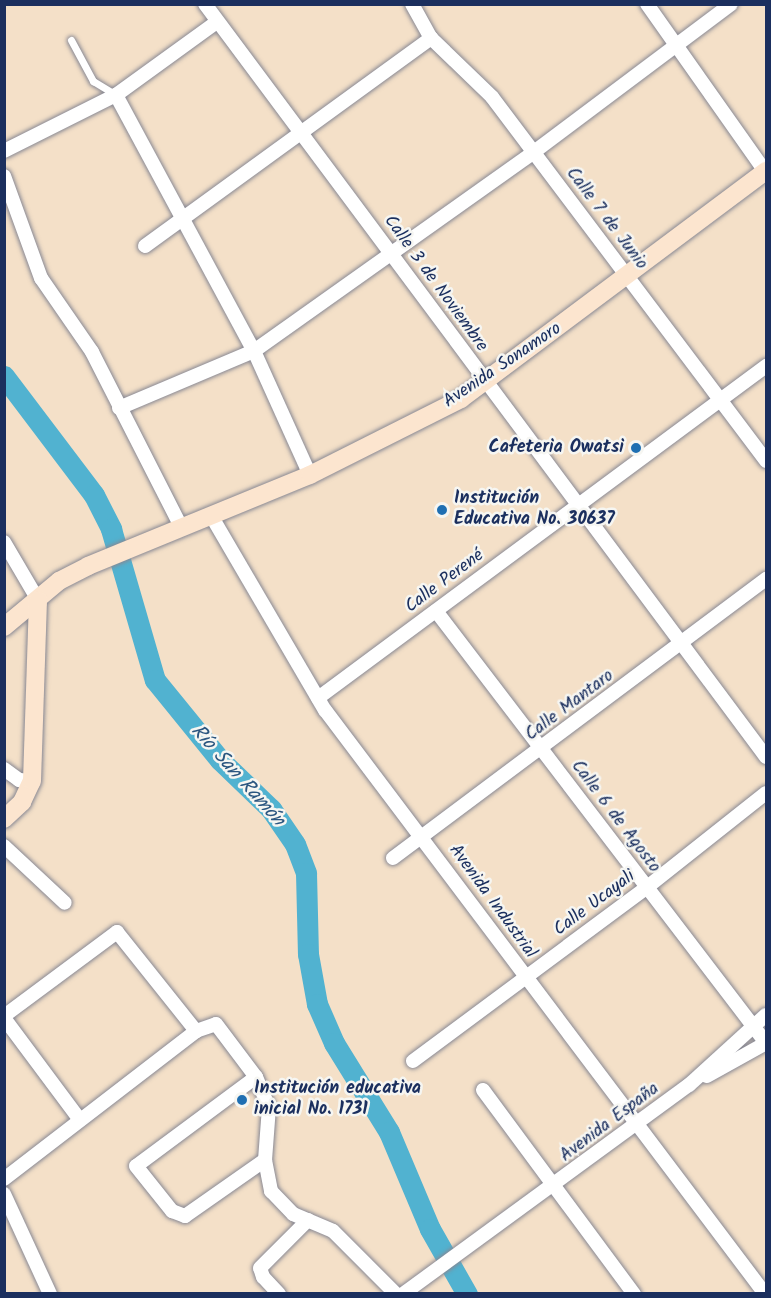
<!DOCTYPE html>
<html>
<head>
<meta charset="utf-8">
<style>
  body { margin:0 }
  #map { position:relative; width:771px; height:1298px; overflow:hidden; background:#f4e0c8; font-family:Kalam,sans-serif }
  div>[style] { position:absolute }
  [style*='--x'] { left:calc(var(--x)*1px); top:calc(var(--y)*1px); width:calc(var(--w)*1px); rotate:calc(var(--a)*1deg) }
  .river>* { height:21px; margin:-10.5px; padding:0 10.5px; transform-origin:10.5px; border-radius:10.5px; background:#51b2d0 }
  .roads { filter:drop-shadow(0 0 2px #888893) drop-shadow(0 0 2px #888893) }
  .lane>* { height:7px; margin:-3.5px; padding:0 3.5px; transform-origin:3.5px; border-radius:3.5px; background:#fff }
  .street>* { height:14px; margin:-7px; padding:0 7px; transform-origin:7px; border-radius:7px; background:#fff }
  .secondary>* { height:18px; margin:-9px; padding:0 9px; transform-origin:9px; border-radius:9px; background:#fce5cf }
  .dots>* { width:16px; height:16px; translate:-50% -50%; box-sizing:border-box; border:3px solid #f6f6f2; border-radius:50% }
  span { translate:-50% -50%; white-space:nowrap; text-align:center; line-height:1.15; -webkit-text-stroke:5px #f6f6f2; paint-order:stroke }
  .street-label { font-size:18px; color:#1b2f5e }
  .poi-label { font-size:18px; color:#1b2f5e; font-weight:700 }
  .right { translate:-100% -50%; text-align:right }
  .left { translate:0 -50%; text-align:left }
  .water-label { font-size:20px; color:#2b5680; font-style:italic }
  .frame { position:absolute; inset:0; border:6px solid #1b2f5e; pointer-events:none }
</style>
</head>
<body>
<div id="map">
  <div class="river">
    <div style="--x:4;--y:376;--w:149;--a:52.9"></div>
    <div style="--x:94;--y:495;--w:38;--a:63"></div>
    <div style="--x:111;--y:529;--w:157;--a:73.8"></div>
    <div style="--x:155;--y:680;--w:103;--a:50.9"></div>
    <div style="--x:220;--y:760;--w:71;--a:43.9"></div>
    <div style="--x:271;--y:809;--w:42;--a:55.6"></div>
    <div style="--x:295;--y:844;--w:31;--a:69"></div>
    <div style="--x:306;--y:873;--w:81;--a:88.6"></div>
    <div style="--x:308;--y:954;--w:51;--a:79.8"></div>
    <div style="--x:317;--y:1004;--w:43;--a:66.4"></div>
    <div style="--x:334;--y:1043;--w:105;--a:58.3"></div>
    <div style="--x:389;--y:1132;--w:105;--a:67.1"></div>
    <div style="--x:430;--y:1229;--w:75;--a:60.4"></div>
  </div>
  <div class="roads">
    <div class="lane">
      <div style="--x:71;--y:40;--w:47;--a:61.8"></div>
      <div style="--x:93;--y:81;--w:27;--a:31"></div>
    </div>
    <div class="street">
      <div style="--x:205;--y:4;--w:939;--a:53.31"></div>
      <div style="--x:412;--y:4;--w:39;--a:61"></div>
      <div style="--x:431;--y:38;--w:85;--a:44"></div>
      <div style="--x:492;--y:97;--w:456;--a:53"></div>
      <div style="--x:647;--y:4;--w:207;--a:54.8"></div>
      <div style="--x:116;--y:95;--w:291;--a:61.7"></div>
      <div style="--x:254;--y:351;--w:136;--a:65.7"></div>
      <div style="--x:4;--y:151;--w:125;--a:-26.6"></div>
      <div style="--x:116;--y:95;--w:125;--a:-35.9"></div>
      <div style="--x:4;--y:176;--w:109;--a:70.1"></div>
      <div style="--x:41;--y:278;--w:90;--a:55.4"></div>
      <div style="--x:92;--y:352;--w:196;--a:63"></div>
      <div style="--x:145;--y:246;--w:354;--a:-36"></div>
      <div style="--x:119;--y:408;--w:147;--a:-22.9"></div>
      <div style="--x:254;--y:351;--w:344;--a:-35.4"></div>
      <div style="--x:534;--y:152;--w:246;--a:-36.9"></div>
      <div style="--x:212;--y:517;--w:224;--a:59.7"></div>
      <div style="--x:325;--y:710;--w:731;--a:53"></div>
      <div style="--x:4;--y:542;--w:67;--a:59.6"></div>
      <div style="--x:436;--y:611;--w:544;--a:52.62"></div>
      <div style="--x:318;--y:698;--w:558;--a:-36.54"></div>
      <div style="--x:4;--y:769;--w:19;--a:36"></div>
      <div style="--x:19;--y:780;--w:13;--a:4"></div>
      <div style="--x:4;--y:846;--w:83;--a:43.1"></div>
      <div style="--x:393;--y:858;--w:466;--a:-36.8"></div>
      <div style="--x:4;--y:1016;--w:141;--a:-36.6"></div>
      <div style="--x:117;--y:932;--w:127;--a:51.4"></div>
      <div style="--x:4;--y:1018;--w:127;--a:53.3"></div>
      <div style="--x:413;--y:1061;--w:290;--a:-36.6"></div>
      <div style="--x:646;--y:888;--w:153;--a:-38.4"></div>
      <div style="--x:707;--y:1076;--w:68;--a:-29.2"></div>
      <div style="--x:256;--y:1077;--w:149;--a:143.4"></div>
      <div style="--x:136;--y:1166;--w:58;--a:51.3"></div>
      <div style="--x:172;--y:1211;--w:14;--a:21"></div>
      <div style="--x:185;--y:1216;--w:98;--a:-35"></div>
      <div style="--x:483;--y:1090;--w:254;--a:53.5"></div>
      <div style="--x:4;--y:1179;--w:242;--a:-37.6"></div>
      <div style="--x:196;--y:1031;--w:21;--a:-19"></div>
      <div style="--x:216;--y:1024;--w:66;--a:53"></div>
      <div style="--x:256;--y:1077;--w:33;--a:67"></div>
      <div style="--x:269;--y:1107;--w:53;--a:94.3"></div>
      <div style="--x:265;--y:1160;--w:32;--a:79"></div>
      <div style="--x:271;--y:1191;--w:32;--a:46"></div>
      <div style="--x:293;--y:1214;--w:43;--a:23"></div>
      <div style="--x:333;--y:1231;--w:89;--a:45"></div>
      <div style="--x:4;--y:1194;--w:110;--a:65.3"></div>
      <div style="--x:279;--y:1294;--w:23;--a:-133"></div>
      <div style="--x:263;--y:1277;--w:9;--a:-108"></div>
      <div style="--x:260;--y:1268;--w:68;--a:-45"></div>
      <div style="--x:403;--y:1294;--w:354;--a:-36.2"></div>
      <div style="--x:689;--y:1085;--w:104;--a:-42.3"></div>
    </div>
    <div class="secondary">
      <div style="--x:4;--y:627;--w:72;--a:-39.9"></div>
      <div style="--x:59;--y:581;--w:33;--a:-27"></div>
      <div style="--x:88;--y:566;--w:240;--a:-22.3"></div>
      <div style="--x:310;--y:475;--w:169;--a:-26.7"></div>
      <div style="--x:461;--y:399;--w:381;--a:-36.8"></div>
      <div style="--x:4;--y:819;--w:25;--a:-43"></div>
      <div style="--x:22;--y:802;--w:23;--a:-65"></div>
      <div style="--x:32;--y:781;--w:181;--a:-88.1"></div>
    </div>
  </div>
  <div class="dots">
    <div style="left:636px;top:448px;background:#1f6fb2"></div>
    <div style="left:442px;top:510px;background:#1f6fb2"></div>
    <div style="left:242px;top:1100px;background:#1f6fb2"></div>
  </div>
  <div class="street-label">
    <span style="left:606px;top:219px;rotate:53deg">Calle 7 de Junio</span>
    <span style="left:435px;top:284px;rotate:54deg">Calle 3 de Noviembre</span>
    <span style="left:503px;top:366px;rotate:-34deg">Avenida Sonamoro</span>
    <span style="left:445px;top:582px;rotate:-37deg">Calle Perené</span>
    <span style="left:570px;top:706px;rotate:-37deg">Calle Mantaro</span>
    <span style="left:615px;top:817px;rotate:53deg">Calle 6 de Agosto</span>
    <span style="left:492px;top:902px;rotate:54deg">Avenida Industrial</span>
    <span style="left:595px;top:904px;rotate:-37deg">Calle Ucayali</span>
    <span style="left:610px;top:1123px;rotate:-37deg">Avenida España</span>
  </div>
  <div class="poi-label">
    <span class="right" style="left:624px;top:448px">Cafeteria Owatsi</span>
    <span class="left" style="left:454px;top:510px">Institución<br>Educativa No. 30637</span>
    <span class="left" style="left:254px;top:1100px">Institución educativa<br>inicial No. 1731</span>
  </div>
  <div class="water-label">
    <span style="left:237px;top:776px;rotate:48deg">Río San Ramón</span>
  </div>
  <div class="frame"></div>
</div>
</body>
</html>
